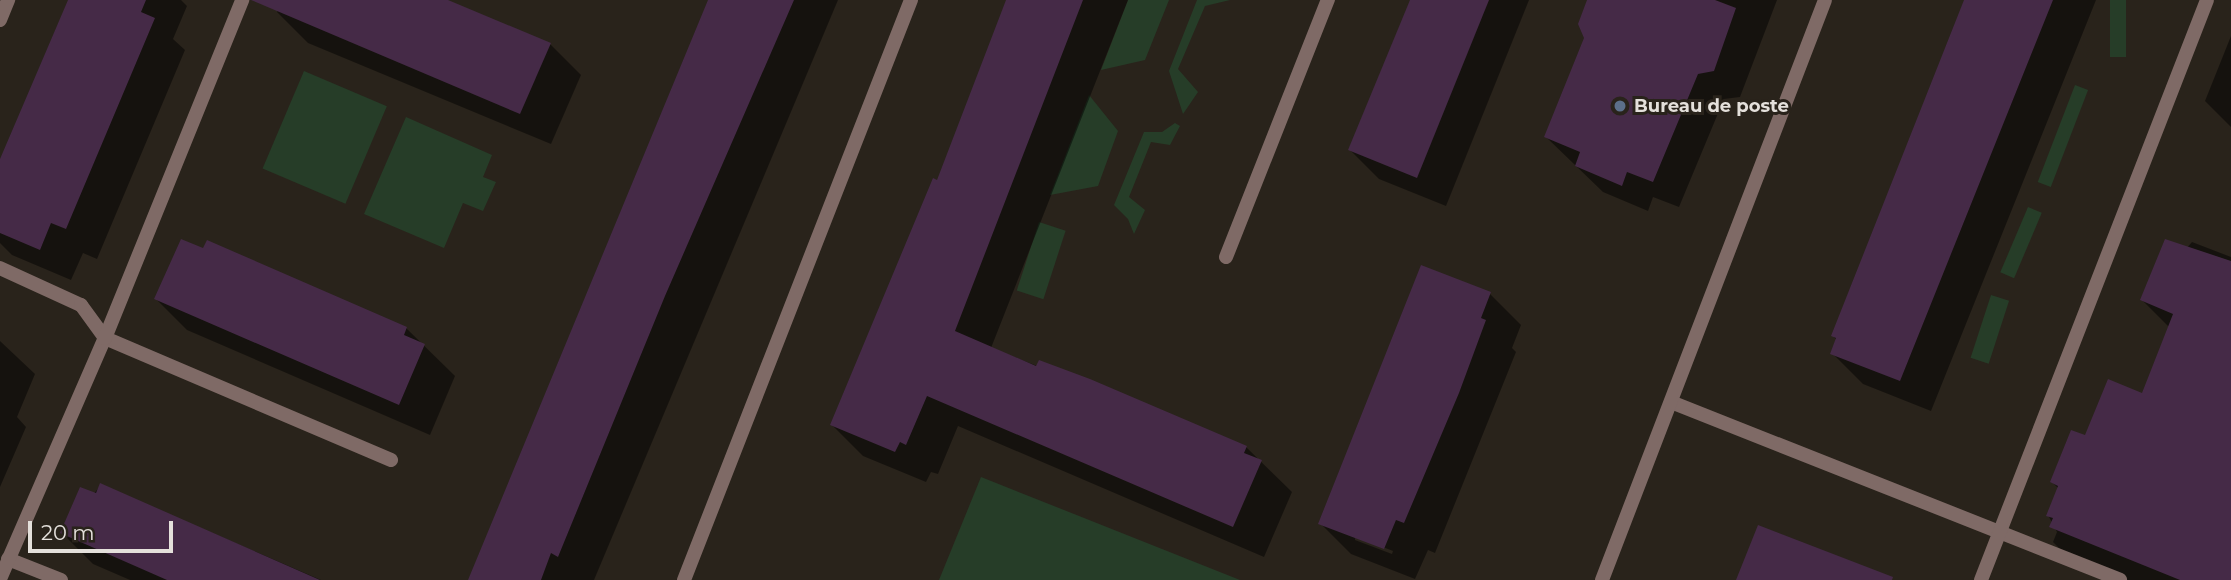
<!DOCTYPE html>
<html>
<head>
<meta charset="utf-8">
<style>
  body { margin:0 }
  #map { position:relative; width:2231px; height:580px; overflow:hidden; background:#29231b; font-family:Montserrat,sans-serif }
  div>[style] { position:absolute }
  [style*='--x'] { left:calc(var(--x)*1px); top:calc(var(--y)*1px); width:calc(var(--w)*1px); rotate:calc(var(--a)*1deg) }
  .green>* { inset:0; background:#263d28; transform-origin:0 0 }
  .shadow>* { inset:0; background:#0007 }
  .building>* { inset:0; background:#452a47 }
  .lane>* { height:14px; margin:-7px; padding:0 7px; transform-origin:7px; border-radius:7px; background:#7f6a66 }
  .street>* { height:14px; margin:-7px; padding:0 7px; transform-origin:7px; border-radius:7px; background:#7f6a66 }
  .dots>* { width:19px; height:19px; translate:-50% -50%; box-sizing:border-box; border:4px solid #29231b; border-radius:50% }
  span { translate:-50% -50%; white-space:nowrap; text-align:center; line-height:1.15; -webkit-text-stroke:6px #29231b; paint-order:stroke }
  .poi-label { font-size:18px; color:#e4e0db; font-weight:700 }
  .left { translate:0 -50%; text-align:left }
  .scale { position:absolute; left:28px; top:521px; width:145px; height:32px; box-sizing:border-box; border:4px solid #e4e0db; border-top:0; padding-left:9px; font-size:21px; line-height:24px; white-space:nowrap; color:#e4e0db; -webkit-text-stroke:5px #29231b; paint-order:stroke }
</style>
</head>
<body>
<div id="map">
  <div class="green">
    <div style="clip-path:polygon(1128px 0,1169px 0,1145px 60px,1101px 70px)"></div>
    <div style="clip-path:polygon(1197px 0,1230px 0,1205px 6px,1178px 69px,1198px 92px,1183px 114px,1169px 71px)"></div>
    <div style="left:2110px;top:0;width:16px;height:57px"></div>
    <div style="left:304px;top:71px;width:90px;height:106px;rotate:23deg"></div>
    <div style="left:2075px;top:85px;width:14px;height:104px;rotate:21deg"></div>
    <div style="clip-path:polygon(1089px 95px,1118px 131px,1098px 186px,1050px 195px)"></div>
    <div style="clip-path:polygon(406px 117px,492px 155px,483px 177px,496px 182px,483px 211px,463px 203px,444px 248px,364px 214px)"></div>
    <div style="clip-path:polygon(1175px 123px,1180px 126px,1170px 145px,1151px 142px,1129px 197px,1145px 210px,1134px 234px,1128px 219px,1114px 205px,1144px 132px,1162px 132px)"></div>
    <div style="left:2028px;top:207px;width:15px;height:71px;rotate:23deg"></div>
    <div style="left:1039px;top:222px;width:28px;height:72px;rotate:18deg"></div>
    <div style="left:1991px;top:295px;width:19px;height:66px;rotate:18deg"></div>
    <div style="clip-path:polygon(981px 477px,1240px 580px,939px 580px)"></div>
  </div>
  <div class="shadow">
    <div style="clip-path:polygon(70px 0,181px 0,187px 6px,173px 39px,185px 50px,97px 259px,83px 253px,71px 280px,12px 255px,0 243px,0 163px)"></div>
    <div style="clip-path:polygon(282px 0,443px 0,550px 44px,581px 75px,551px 144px,308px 43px,277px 12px)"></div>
    <div style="clip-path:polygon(709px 0,838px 0,594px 580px,469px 580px)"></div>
    <div style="clip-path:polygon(1008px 0,1128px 0,991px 348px,1246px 447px,1292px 492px,1264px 557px,958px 426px,938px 474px,931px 472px,926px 482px,863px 456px,832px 425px,938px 182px)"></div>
    <div style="clip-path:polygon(1412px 0,1529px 0,1446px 206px,1379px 179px,1350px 150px)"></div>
    <div style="clip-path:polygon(1588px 0,1777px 0,1740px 97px,1724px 99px,1679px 207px,1653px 197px,1648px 211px,1603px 192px,1546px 137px,1585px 38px)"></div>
    <div style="clip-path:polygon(1966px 0,2096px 0,1931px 411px,1863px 384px,1832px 353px,1837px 340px,1833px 336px)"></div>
    <div style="clip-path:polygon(2231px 36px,2231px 127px,2205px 101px)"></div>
    <div style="clip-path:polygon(2192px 242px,2231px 257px,2231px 580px,2103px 580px,2083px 572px,2053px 542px,2057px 532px,2048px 515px,2059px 489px,2052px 482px,2086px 438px,2143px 395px,2170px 328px,2142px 300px)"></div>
    <div style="clip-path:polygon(evenodd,1490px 294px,1521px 325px,1512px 348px,1516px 352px,1435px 553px,1428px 550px,1415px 579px,1351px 554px,1320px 523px,1490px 294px,1355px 536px,1393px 551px,1392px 554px,1355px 540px,1355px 536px)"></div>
    <div style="clip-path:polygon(156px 299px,406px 328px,455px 376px,430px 435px,187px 330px)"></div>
    <div style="clip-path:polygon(0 341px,35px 374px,17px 417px,26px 427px,0 487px)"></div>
    <div style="clip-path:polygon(101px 485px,321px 580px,130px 580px,93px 564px,62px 533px)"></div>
  </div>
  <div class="building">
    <div style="clip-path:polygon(68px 0,146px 0,141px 12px,155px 18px,66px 229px,51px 223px,40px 250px,0 233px,0 159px)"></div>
    <div style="clip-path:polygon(251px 0,448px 0,551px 43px,520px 114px)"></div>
    <div style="clip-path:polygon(708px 0,794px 0,665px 296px,558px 557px,551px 553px,541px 580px,468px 580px)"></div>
    <div style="clip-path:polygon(1006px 0,1083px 0,955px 331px,1036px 366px,1039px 360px,1090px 379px,1247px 446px,1244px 453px,1262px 460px,1233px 527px,927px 396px,906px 445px,900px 442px,895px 452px,830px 425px,933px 178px,937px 180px)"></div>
    <div style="clip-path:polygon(1410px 0,1489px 0,1417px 178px,1348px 150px)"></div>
    <div style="clip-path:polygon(1587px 0,1715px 0,1736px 8px,1714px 71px,1698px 74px,1653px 182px,1627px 172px,1622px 186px,1575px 166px,1580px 152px,1544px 137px,1584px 38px,1578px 24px)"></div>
    <div style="clip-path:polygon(1964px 0,2053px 0,1900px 381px,1830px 354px,1836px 338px,1831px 336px)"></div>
    <div style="clip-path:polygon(181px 239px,203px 248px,207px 240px,407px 327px,404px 335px,425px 344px,399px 405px,154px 299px)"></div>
    <div style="clip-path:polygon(2165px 239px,2231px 261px,2231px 580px,2180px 580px,2049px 527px,2053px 518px,2046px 516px,2058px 486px,2050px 482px,2071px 430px,2085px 435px,2108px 379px,2142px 393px,2173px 314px,2140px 300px)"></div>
    <div style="clip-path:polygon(1421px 265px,1491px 292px,1481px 318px,1486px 320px,1459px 393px,1404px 523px,1396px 520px,1384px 549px,1318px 524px)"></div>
    <div style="clip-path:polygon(100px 483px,320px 580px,167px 580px,60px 533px,80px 487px,96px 493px)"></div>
    <div style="clip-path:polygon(1758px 525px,1893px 577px,1892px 580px,1736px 580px)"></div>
  </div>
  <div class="lane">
    <div style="--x:1226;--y:257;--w:277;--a:-68.4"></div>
    <div style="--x:105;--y:338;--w:311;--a:23.1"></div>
  </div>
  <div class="street">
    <div style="--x:0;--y:20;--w:22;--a:-68"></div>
    <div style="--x:0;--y:268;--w:89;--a:24.6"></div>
    <div style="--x:81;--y:305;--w:41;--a:54"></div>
    <div style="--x:1671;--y:402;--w:483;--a:21.6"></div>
    <div style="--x:8;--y:559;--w:57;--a:21.6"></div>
    <div style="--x:0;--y:579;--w:263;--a:-66.5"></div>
    <div style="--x:105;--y:338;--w:365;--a:-67.9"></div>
    <div style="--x:684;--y:580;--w:623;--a:-68.63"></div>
    <div style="--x:1602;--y:580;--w:621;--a:-68.97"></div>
    <div style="--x:1981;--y:580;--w:622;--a:-68.71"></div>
  </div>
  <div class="dots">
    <div style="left:1620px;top:106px;background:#5c6f8a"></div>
  </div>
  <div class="poi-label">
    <span class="left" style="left:1634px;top:106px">Bureau de poste</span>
  </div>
  <div class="scale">20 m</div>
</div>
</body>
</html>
